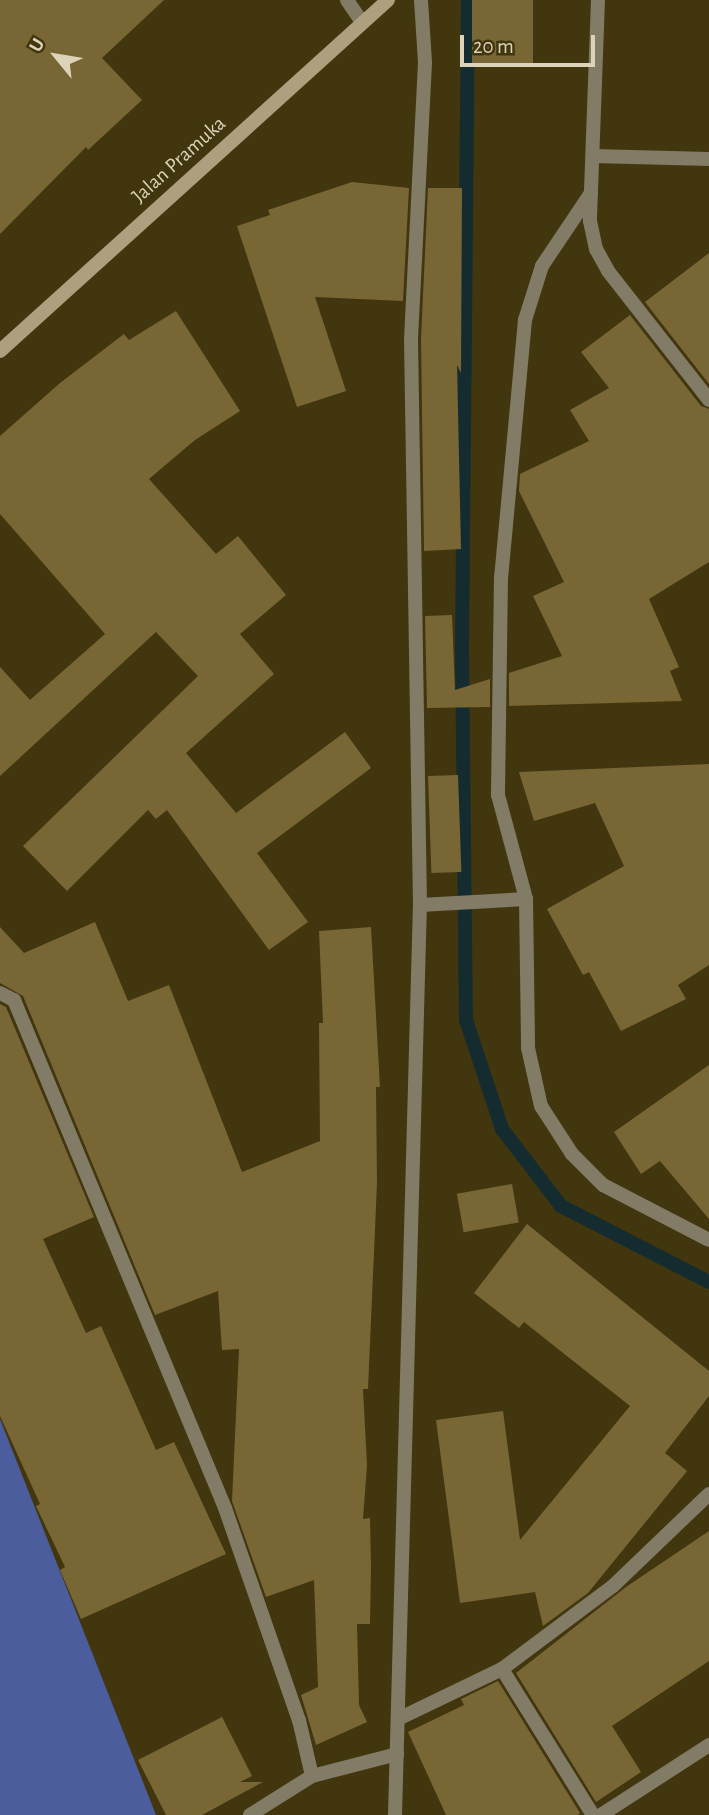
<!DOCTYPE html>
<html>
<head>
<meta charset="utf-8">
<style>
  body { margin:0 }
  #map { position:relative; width:709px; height:1815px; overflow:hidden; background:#42360f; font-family:"Alegreya Sans",sans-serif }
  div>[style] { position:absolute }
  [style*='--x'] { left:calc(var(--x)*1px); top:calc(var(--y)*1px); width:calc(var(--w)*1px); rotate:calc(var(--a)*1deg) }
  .green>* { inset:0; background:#4b5d9d }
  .stream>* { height:14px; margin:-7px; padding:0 7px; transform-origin:7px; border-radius:7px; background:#142c30 }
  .building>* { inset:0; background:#786735; transform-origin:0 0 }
  .street>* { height:14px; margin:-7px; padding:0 7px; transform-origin:7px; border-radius:7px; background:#827b66 }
  .secondary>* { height:14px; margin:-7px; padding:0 7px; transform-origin:7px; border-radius:7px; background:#ada07f }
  span { translate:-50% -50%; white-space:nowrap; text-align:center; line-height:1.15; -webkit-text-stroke:6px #42360f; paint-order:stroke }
  .street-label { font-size:21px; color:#dcd3b9 }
  .north { position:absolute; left:21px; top:21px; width:70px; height:70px; -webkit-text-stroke:5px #42360f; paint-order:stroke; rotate:300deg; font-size:19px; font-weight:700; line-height:28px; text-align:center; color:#dcd3b9 }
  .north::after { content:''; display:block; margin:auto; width:24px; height:32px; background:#dcd3b9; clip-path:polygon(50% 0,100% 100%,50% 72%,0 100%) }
  .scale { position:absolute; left:460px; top:35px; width:135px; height:32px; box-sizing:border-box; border:4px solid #dcd3b9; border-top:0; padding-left:9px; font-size:21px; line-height:24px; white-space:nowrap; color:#dcd3b9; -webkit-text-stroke:5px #42360f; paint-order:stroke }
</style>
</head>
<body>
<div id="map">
  <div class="green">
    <div style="clip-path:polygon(0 1419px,156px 1815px,0 1815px)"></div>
  </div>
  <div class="stream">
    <div style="--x:468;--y:0;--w:648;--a:90.53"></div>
    <div style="--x:462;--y:648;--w:372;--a:89.4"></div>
    <div style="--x:466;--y:1020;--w:115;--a:71.7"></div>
    <div style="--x:502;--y:1129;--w:97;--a:52.5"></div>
    <div style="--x:561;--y:1206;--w:166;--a:27.2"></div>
  </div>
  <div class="building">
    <div style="clip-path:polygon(0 0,164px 0,102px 58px,142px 100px,88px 150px,86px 147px,0 234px)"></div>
    <div style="left:472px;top:0;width:61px;height:66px"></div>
    <div style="clip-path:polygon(352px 182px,409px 188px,403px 301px,315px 297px,346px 391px,297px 407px,237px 226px,270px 215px,268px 210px)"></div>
    <div style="clip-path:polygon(428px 188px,462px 188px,461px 373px,457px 365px,461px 549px,424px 551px,421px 339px)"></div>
    <div style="clip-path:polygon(709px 253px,709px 384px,645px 302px)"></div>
    <div style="clip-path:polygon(176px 311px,240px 411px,195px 440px,149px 479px,216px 554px,238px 536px,286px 595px,240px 634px,274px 674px,186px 753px,236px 813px,345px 732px,371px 768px,257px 853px,308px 922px,269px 950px,167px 810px,156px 819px,148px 810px,67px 891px,23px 846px,198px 676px,156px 632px,0 776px,0 667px,30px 700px,105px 634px,0 514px,0 436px,60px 383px,124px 334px,129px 340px)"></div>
    <div style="clip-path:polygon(630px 315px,701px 406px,709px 409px,709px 562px,649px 599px,679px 667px,670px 671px,682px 701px,509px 706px,509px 673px,562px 656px,533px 596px,564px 582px,519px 491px,520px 474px,589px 441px,570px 410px,609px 388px,581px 352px)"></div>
    <div style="clip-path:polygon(452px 615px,455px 690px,490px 679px,490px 707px,427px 708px,425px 616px)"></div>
    <div style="clip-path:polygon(709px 764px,709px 965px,678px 985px,686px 999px,621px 1031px,589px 972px,583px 975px,547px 909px,624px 866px,595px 803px,534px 821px,519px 772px)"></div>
    <div style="left:458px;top:775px;width:97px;height:30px;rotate:88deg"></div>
    <div style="clip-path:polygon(95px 922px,128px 1001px,169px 985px,242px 1172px,320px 1141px,319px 1023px,323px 1023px,319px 931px,371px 927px,380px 1087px,376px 1087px,377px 1183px,368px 1389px,363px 1389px,367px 1465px,363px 1519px,370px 1518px,371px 1567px,370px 1624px,357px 1624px,359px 1705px,367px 1722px,316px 1745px,301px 1695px,318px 1687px,314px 1580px,266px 1597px,232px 1501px,239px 1349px,222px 1350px,218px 1291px,155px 1315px,23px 996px,0 983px,0 927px,24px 953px)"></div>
    <div style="clip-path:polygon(0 1004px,6px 1007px,94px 1217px,43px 1239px,86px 1333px,101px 1326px,156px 1450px,174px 1442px,226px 1554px,81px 1619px,60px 1570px,65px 1567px,36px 1506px,40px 1504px,0 1416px)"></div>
    <div style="clip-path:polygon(709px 1065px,709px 1219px,660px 1161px,641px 1174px,614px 1132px)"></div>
    <div style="left:512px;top:1184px;width:39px;height:56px;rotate:80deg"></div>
    <div style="clip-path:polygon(527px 1224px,709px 1371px,709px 1396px,665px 1453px,687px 1471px,588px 1593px,543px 1626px,535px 1592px,460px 1603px,436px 1420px,503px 1411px,520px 1540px,630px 1406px,524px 1322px,519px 1328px,474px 1293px)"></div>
    <div style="clip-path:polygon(709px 1531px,709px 1661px,612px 1726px,641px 1772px,596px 1802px,516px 1673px,626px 1587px)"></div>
    <div style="clip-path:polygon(498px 1681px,580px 1813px,578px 1815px,446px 1815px,408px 1732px,464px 1705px,461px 1699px)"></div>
    <div style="clip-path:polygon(222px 1717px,252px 1776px,240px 1782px,263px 1782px,202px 1815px,166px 1815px,138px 1760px)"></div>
  </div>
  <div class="street">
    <div style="--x:347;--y:0;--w:27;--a:56"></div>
    <div style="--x:598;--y:0;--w:221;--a:92.1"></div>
    <div style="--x:590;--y:221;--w:29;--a:78"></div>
    <div style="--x:596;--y:249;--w:25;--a:61"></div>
    <div style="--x:608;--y:271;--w:164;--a:51.9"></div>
    <div style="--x:593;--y:156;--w:116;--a:1.5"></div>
    <div style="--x:591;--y:193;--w:88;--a:123.9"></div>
    <div style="--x:542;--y:266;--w:57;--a:107.5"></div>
    <div style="--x:525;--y:320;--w:258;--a:95.3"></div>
    <div style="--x:501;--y:577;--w:218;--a:90.8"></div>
    <div style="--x:498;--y:795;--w:108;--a:74.9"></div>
    <div style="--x:526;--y:899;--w:149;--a:89.2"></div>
    <div style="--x:528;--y:1048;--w:59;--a:77.4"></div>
    <div style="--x:541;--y:1106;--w:57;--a:57.1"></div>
    <div style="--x:572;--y:1154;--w:44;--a:45"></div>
    <div style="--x:603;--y:1185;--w:119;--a:27.4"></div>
    <div style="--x:420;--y:905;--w:106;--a:-3.2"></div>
    <div style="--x:0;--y:993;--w:16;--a:27"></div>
    <div style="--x:14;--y:1000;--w:550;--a:67.44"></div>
    <div style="--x:225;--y:1508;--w:225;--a:70.8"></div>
    <div style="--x:299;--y:1720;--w:57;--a:76.9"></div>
    <div style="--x:312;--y:1776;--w:88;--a:-14.5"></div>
    <div style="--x:502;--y:1669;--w:172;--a:58.1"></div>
    <div style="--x:398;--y:1719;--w:115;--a:-25.7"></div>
    <div style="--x:502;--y:1669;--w:139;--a:-36.8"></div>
    <div style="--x:613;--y:1586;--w:133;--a:-43.8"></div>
    <div style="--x:250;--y:1815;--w:73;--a:-32.2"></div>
    <div style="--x:395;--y:1815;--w:910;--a:-88.43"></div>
    <div style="--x:420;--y:905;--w:566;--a:-90.91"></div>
    <div style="--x:411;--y:339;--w:277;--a:-87.1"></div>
    <div style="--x:425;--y:62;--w:62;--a:-93.7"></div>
    <div style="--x:601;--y:1815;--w:129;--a:-32.9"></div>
  </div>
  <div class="secondary">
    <div style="--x:0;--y:351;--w:523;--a:-42.13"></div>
  </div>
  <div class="street-label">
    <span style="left:179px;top:160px;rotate:-42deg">Jalan Pramuka</span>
  </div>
  <div class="north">U</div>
  <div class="scale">20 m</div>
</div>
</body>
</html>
